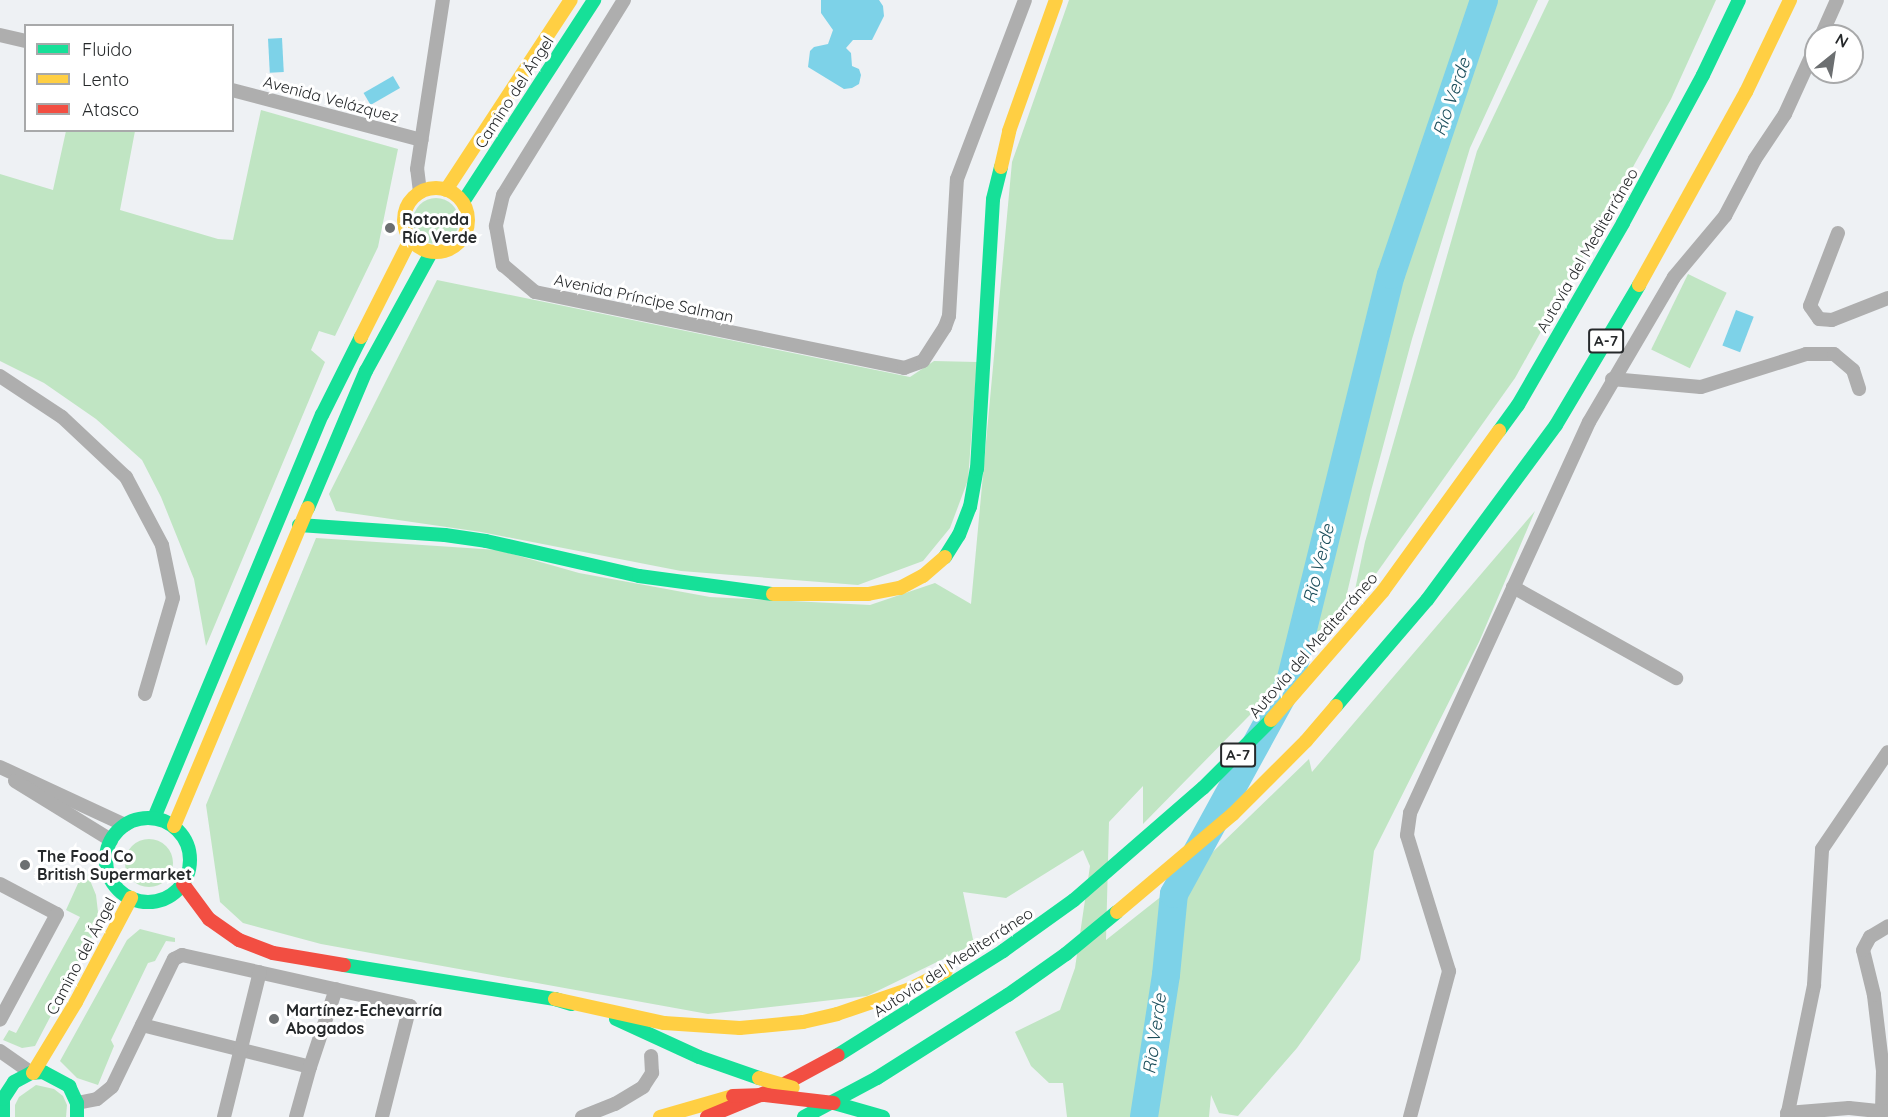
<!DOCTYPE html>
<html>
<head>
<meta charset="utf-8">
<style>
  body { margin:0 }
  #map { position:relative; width:1888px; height:1117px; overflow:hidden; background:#eef1f4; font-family:Quicksand,sans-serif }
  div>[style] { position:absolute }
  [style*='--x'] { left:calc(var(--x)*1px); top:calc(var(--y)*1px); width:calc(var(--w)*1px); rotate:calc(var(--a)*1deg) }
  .green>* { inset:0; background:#c0e5c3; transform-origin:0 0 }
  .round { border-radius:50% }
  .water>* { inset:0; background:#7dd2e8; transform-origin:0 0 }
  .river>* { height:28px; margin:-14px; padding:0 14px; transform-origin:14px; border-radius:14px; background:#7dd2e8 }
  .street>* { height:14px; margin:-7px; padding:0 7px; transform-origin:7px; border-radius:7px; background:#aeaeae }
  .fast>* { height:14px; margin:-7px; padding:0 7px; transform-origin:7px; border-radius:7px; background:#16e098 }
  .fast>.ring { margin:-7px; padding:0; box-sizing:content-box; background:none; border:14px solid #16e098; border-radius:50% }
  .slow>* { height:14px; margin:-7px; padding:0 7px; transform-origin:7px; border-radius:7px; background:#ffcf43 }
  .slow>.ring { margin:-7px; padding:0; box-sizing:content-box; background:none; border:14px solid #ffcf43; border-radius:50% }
  .jam>* { height:14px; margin:-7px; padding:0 7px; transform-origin:7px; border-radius:7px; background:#f24e42 }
  .slow-bridge>* { height:14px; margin:-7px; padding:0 7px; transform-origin:7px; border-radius:7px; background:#ffcf43 }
  .jam-bridge>* { height:14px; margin:-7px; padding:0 7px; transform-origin:7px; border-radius:7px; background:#f24e42 }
  .dots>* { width:16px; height:16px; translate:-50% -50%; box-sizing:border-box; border:3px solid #fff; border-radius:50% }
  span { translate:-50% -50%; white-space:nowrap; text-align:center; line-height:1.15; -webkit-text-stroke:6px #fff; paint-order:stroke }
  .shield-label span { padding:2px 4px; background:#fff; border:2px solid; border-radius:4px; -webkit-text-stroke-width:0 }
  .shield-label { font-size:15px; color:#26292b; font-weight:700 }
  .street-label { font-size:16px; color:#26292b }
  .poi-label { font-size:16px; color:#26292b; font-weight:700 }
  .left { translate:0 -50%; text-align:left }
  .water-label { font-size:18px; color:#1c4f5c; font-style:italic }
  .legend { position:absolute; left:24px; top:24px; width:210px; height:108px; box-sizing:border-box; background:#fff; border:2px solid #a8a9aa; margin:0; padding:8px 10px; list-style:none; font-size:18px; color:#26292b }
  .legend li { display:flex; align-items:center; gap:12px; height:30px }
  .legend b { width:30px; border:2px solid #a8a9aa }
  .north { position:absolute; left:1804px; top:24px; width:60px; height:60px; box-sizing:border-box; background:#fff; border:2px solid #a8a9aa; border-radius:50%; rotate:30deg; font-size:16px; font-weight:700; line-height:24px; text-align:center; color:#26292b }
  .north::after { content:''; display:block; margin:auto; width:21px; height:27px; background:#6c6f71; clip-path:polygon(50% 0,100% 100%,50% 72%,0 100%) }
</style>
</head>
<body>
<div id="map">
  <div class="green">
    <div style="clip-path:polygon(1069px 0,1538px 0,1470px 148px,1412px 339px,1371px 491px,1340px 623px,1143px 824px,1143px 786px,1109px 822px,1106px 940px,1191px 873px,1309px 759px,1312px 772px,1535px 511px,1479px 642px,1374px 851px,1360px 960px,1297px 1048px,1238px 1116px,1219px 1113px,1211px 1095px,1209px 1117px,1067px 1117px,1063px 1083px,1049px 1083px,1031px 1066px,1015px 1032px,1060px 1010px,1075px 968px,1090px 866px,1083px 850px,1006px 898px,963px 892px,974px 944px,867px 996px,708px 1014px,321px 944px,243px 923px,220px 902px,206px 805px,316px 538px,498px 550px,579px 573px,710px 597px,870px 605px,935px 583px,971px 604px,1012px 162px)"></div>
    <div style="clip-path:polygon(1549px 0,1716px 0,1671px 99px,1515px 378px,1351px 609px,1365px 542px,1477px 151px)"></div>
    <div style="clip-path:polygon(261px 110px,398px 149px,378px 247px,335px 336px,319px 331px,311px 350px,325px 362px,206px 646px,194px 579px,161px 497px,142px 460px,96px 419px,44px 383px,0 361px,0 174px,53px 190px,66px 131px,135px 131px,120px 210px,218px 239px,233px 240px)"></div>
    <div class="round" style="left:413px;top:198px;width:46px;height:46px"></div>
    <div style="left:1688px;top:274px;width:43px;height:84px;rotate:26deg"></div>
    <div style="clip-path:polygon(437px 280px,910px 377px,934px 361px,977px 362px,968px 480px,950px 528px,923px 561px,858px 585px,681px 571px,481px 532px,336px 511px,329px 494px)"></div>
    <div class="round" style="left:125px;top:839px;width:48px;height:48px"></div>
    <div style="clip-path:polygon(85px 868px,96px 895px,98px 912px,93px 935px,35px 1046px,22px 1048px,3px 1040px,9px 1030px,16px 1033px,80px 917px,66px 910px)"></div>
    <div style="clip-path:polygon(140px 929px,175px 938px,175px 942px,166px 941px,155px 961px,148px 963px,111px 1040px,114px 1046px,98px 1085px,77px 1078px,60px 1061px,127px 940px)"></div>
    <div style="clip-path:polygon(36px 1085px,54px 1089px,63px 1096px,67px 1105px,66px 1117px,15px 1117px,15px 1105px,19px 1097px)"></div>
  </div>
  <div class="water">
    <div style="clip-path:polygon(821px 0,879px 0,883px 6px,884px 16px,872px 40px,853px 40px,846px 48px,851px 53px,852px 66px,859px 69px,861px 75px,859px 84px,852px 88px,844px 89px,808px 67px,810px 51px,814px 47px,828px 44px,833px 30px,821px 13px)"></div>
    <div style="left:282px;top:38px;width:34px;height:14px;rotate:87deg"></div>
    <div style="left:393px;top:76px;width:14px;height:34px;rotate:60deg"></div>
    <div style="left:1736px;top:310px;width:19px;height:38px;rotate:21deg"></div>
  </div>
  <div class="river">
    <div style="--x:1144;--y:1117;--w:144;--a:-81.2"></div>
    <div style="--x:1166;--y:975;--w:81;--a:-84.4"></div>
    <div style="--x:1174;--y:894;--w:242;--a:-61.3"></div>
    <div style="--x:1290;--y:682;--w:419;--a:-76.1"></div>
    <div style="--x:1391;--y:275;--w:290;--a:-71.3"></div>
  </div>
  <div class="street">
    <div style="--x:624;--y:0;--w:229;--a:121.8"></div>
    <div style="--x:503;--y:195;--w:32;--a:103"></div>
    <div style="--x:496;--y:226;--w:40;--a:80"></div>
    <div style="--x:503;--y:265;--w:42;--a:40.2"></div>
    <div style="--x:535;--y:292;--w:377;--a:11.6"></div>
    <div style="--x:904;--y:368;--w:20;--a:-20"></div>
    <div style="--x:923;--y:361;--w:40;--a:-57.1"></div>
    <div style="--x:945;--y:327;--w:12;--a:-70"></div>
    <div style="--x:949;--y:316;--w:137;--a:-86.7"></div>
    <div style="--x:957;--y:179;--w:191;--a:-69.2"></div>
    <div style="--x:0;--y:35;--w:27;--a:13"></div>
    <div style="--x:1821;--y:36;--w:39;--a:-66"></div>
    <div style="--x:232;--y:90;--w:196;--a:14.8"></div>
    <div style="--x:420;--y:192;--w:23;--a:-97"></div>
    <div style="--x:417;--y:169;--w:171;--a:-81.3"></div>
    <div style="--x:1838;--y:233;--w:78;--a:111"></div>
    <div style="--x:1810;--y:306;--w:16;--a:55"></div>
    <div style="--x:1819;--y:319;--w:13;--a:4"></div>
    <div style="--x:1832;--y:320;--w:60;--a:-21.4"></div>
    <div style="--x:0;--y:376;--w:74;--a:33.5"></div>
    <div style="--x:62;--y:417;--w:88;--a:43.2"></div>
    <div style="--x:126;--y:477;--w:77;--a:62.1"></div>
    <div style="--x:162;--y:545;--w:54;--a:78.3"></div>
    <div style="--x:173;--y:598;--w:100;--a:106.3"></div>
    <div style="--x:1612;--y:379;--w:89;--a:5.1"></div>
    <div style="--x:1701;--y:387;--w:110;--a:-17.4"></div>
    <div style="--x:1806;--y:354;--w:28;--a:0"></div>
    <div style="--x:1834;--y:354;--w:25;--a:40"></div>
    <div style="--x:1853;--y:370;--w:20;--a:72"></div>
    <div style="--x:1513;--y:587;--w:187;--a:29.2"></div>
    <div style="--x:0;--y:767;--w:138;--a:24.9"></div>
    <div style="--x:15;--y:781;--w:113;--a:31.6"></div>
    <div style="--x:0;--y:884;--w:64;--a:27.8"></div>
    <div style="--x:57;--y:914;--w:120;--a:118.3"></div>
    <div style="--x:142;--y:1025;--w:173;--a:14"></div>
    <div style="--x:0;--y:1051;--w:38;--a:35"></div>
    <div style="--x:77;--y:1103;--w:20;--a:-11"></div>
    <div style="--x:97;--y:1099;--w:19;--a:-39"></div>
    <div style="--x:112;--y:1087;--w:142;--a:-64.2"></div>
    <div style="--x:174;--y:959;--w:9;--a:-27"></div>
    <div style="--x:182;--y:955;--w:234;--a:12.6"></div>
    <div style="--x:410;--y:1006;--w:114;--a:104.2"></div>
    <div style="--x:1882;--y:1111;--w:40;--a:-88.6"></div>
    <div style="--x:1883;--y:1071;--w:77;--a:-96.8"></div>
    <div style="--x:1874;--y:995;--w:46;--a:-103.7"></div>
    <div style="--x:1863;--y:950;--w:15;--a:-62"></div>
    <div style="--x:1870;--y:937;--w:21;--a:-31"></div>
    <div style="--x:1787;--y:1113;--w:62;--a:-4.6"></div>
    <div style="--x:1849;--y:1108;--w:39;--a:6"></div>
    <div style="--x:224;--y:1117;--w:149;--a:-76.1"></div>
    <div style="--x:296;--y:1117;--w:52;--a:-74.4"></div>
    <div style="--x:310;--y:1067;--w:82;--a:-71.6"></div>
    <div style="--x:582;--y:1117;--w:35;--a:-22"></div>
    <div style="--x:615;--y:1104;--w:33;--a:-31"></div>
    <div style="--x:643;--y:1087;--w:17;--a:-57"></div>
    <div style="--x:652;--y:1073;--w:17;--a:-93"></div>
    <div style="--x:1410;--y:1117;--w:151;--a:-75"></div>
    <div style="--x:1449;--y:971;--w:142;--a:-107.2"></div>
    <div style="--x:1407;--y:835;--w:22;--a:-82"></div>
    <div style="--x:1410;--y:813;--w:430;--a:-65.4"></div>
    <div style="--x:1589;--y:422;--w:168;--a:-59.6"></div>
    <div style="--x:1674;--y:277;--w:80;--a:-50.1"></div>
    <div style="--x:1725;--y:216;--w:64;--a:-62.2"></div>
    <div style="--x:1755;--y:159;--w:54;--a:-56.3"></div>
    <div style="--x:1785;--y:114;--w:75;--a:-65.5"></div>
    <div style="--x:1787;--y:1117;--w:135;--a:-78.4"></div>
    <div style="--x:1814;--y:985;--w:136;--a:-86.6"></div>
    <div style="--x:1822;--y:849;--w:117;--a:-55.8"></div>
  </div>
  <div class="fast">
    <div style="--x:463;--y:202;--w:241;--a:-57"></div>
    <div style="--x:1499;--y:431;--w:32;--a:-54"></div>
    <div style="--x:1518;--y:405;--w:210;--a:-60"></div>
    <div style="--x:1623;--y:223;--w:168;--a:-61.6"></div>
    <div style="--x:1703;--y:75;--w:83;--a:-64.4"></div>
    <div style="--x:308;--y:508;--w:149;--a:-67.1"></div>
    <div style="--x:366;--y:371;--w:135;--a:-61.2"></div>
    <div style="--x:299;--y:525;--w:146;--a:3.9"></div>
    <div style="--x:445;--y:535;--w:41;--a:8.3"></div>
    <div style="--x:486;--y:541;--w:157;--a:12.9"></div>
    <div style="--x:639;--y:576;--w:135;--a:7.7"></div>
    <div style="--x:945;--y:557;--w:26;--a:-58"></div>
    <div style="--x:959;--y:535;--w:30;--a:-69"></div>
    <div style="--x:970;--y:507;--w:39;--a:-80"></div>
    <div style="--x:977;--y:469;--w:270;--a:-86.6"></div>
    <div style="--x:993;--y:199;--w:33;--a:-76"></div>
    <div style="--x:1336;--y:706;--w:140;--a:-49.4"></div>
    <div style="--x:1427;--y:600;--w:217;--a:-53.6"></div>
    <div style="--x:1556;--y:425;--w:163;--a:-59.3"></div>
    <div style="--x:154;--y:818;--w:437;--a:-67.4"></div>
    <div style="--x:322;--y:415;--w:87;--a:-63.4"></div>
    <div class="ring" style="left:106px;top:818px;width:70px;height:70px"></div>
    <div style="--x:344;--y:965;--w:214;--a:9.2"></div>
    <div style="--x:555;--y:999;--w:17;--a:17"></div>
    <div style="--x:616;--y:1019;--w:91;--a:24.6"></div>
    <div style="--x:699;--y:1057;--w:64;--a:19.3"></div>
    <div style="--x:838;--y:1055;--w:195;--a:-32.2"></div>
    <div style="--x:1003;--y:951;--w:87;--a:-35.7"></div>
    <div style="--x:1074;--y:900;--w:171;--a:-41"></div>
    <div style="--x:1203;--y:788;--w:96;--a:-45"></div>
    <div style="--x:834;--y:1103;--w:51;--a:15.9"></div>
    <div style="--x:3;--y:1117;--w:18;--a:-90"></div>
    <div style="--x:3;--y:1099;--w:20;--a:-57"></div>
    <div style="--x:14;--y:1082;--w:19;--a:-28"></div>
    <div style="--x:31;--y:1073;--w:12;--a:-5"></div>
    <div style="--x:43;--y:1072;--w:30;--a:28"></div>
    <div style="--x:69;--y:1086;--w:19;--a:65"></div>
    <div style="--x:77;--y:1103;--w:14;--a:90"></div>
    <div style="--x:804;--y:1117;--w:83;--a:-28.1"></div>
    <div style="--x:877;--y:1078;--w:155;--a:-32.4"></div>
    <div style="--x:1008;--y:995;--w:71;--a:-35.3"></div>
    <div style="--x:1066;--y:954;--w:66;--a:-39.5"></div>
  </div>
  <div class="slow">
    <div style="--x:1001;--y:167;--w:37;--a:-77"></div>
    <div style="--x:1009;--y:131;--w:139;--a:-70.3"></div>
    <div class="ring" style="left:404px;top:188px;width:50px;height:50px"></div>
    <div style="--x:446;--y:190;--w:227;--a:-56.7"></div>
    <div style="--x:1639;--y:285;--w:221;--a:-61"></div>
    <div style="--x:1746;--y:92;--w:102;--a:-64.4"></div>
    <div style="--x:361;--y:337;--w:109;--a:-63.2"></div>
    <div style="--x:773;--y:594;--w:95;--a:0"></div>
    <div style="--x:868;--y:594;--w:33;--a:-11"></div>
    <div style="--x:900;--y:588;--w:26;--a:-28"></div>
    <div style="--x:923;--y:576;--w:29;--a:-41"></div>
    <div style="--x:1271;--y:720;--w:171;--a:-49"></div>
    <div style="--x:1383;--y:591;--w:198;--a:-54.1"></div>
    <div style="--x:174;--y:826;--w:345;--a:-67.2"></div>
    <div style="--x:1117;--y:912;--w:152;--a:-40.2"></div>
    <div style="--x:1233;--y:814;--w:103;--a:-45"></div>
    <div style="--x:1306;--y:741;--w:46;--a:-49.4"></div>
    <div style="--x:555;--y:999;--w:112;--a:12.4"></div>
    <div style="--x:664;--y:1023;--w:76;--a:3.8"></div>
    <div style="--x:740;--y:1028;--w:63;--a:-5.4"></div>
    <div style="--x:803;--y:1022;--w:35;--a:-13"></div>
    <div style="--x:837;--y:1014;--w:77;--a:-18.9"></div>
    <div style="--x:910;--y:989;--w:40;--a:-26.6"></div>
    <div style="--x:33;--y:1073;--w:83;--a:-58.8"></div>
    <div style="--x:76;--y:1002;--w:118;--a:-62.1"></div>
    <div style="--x:660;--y:1117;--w:76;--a:-16"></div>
  </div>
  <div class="jam">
    <div style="--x:183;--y:884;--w:44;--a:53.4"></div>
    <div style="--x:209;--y:919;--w:37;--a:35"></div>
    <div style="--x:239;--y:940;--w:36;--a:21"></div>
    <div style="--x:273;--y:953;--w:72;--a:9.6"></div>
    <div style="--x:707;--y:1117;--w:76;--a:-22.5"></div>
    <div style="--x:777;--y:1088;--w:69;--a:-28.4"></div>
  </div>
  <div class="slow-bridge">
    <div style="--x:759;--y:1078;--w:35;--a:16"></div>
  </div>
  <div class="jam-bridge">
    <div style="--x:733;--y:1096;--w:32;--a:-2"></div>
    <div style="--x:765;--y:1095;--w:69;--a:6.6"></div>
  </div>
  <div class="dots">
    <div style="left:390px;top:228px;background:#6c6f71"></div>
    <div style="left:25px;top:865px;background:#6c6f71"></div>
    <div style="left:274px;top:1019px;background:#6c6f71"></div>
  </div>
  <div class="shield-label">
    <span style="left:1606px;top:341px">A-7</span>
    <span style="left:1238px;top:755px">A-7</span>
  </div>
  <div class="street-label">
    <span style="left:514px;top:92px;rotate:-57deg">Camino del Ángel</span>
    <span style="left:331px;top:99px;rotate:15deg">Avenida Velázquez</span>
    <span style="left:1587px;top:250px;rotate:-60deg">Autovía del Mediterráneo</span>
    <span style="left:644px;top:298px;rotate:12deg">Avenida Príncipe Salman</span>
    <span style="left:1313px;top:645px;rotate:-49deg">Autovía del Mediterráneo</span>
    <span style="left:81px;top:956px;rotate:-62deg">Camino del Ángel</span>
    <span style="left:953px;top:962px;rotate:-33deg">Autovía del Mediterráneo</span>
  </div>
  <div class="poi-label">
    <span class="left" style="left:402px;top:228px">Rotonda<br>Río Verde</span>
    <span class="left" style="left:37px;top:865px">The Food Co<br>British Supermarket</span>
    <span class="left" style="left:286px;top:1019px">Martínez-Echevarría<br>Abogados</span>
  </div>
  <div class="water-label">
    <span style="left:1452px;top:97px;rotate:-71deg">Rio Verde</span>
    <span style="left:1319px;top:564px;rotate:-76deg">Rio Verde</span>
    <span style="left:1155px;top:1034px;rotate:-82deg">Rio Verde</span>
  </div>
  <ul class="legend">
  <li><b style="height:8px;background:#16e098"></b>Fluido</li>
  <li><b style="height:8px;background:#ffcf43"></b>Lento</li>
  <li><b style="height:8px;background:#f24e42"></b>Atasco</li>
  </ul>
  <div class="north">N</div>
</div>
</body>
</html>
